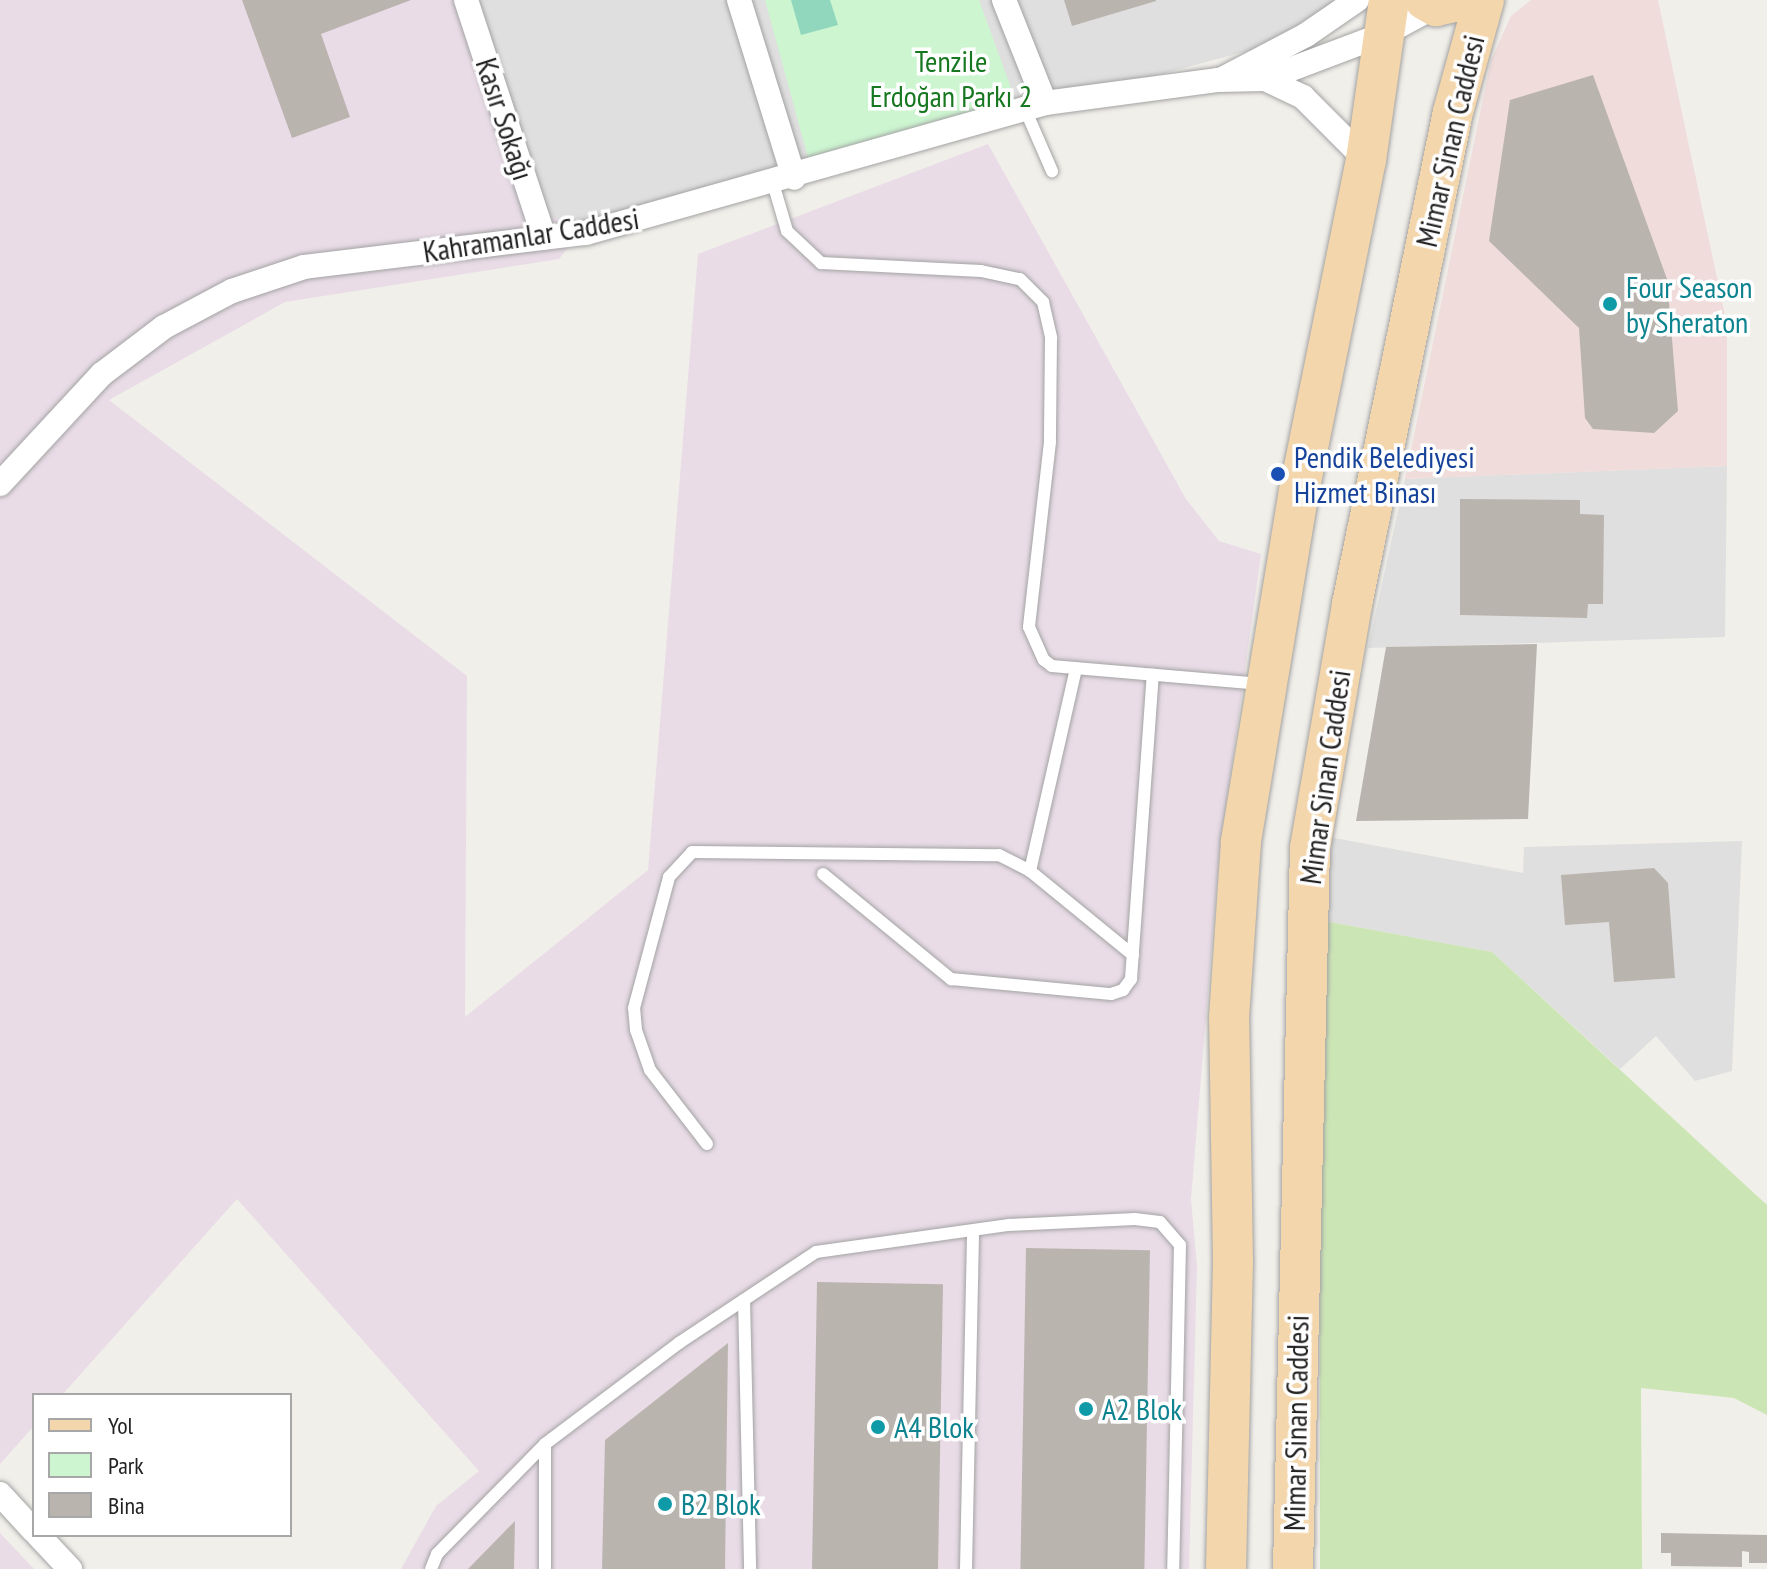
<!DOCTYPE html>
<html>
<head>
<meta charset="utf-8">
<style>
  body { margin:0 }
  #map { position:relative; width:1767px; height:1569px; overflow:hidden; background:#f1efea; font-family:"PT Sans Narrow",sans-serif }
  div>[style] { position:absolute }
  [style*='--x'] { left:calc(var(--x)*1px); top:calc(var(--y)*1px); width:calc(var(--w)*1px); rotate:calc(var(--a)*1deg) }
  .residential>* { inset:0; background:#e0dfdf }
  .commercial>* { inset:0; background:#efdcdb }
  .industrial>* { inset:0; background:#e9dce7 }
  .grass>* { inset:0; background:#cce5b5 }
  .park>* { inset:0; background:#ccf5d0 }
  .pitch>* { inset:0; background:#90d7bd }
  .building>* { inset:0; background:#bab4af; transform-origin:0 0 }
  .roads { filter:drop-shadow(0 0 2px #a3a3a3) drop-shadow(0 0 2px #a3a3a3) }
  .lane>* { height:12px; margin:-6px; padding:0 6px; transform-origin:6px; border-radius:6px; background:#fff }
  .street>* { height:24px; margin:-12px; padding:0 12px; transform-origin:12px; border-radius:12px; background:#fff }
  .primary>* { height:40px; margin:-20px; padding:0 20px; transform-origin:20px; border-radius:20px; background:#f3d6ac }
  .dots>* { width:22px; height:22px; translate:-50% -50%; box-sizing:border-box; border:4px solid #fff; border-radius:50% }
  span { translate:-50% -50%; white-space:nowrap; text-align:center; line-height:1.15; -webkit-text-stroke:7px #fff; paint-order:stroke }
  .park-label { font-size:30px; color:#187821 }
  .street-label { font-size:30px; color:#222 }
  .culture-label { font-size:30px; color:#0d838f }
  .left { translate:0 -50%; text-align:left }
  .transit-label { font-size:30px; color:#164399 }
  .legend { position:absolute; left:32px; top:1393px; width:260px; height:144px; box-sizing:border-box; background:#fff; border:2px solid #a7a7a7; margin:0; padding:10px 14px; list-style:none; font-size:24px; color:#222 }
  .legend li { display:flex; align-items:center; gap:16px; height:40px }
  .legend b { width:40px; border:2px solid #a7a7a7 }
</style>
</head>
<body>
<div id="map">
  <div class="residential">
    <div style="clip-path:polygon(454px 0,1334px 0,1332px 9px,1270px 45px,584px 228px,522px 207px)"></div>
    <div style="clip-path:polygon(1727px 466px,1725px 637px,1368px 648px,1405px 479px)"></div>
    <div style="clip-path:polygon(1329px 837px,1523px 873px,1524px 847px,1742px 841px,1732px 1071px,1695px 1081px,1656px 1036px,1620px 1069px,1492px 952px,1319px 920px)"></div>
  </div>
  <div class="commercial">
    <div style="clip-path:polygon(1531px 0,1658px 0,1727px 325px,1727px 466px,1405px 479px,1491px 60px,1511px 16px)"></div>
  </div>
  <div class="industrial">
    <div style="clip-path:polygon(0 0,454px 0,522px 207px,584px 228px,559px 259px,285px 302px,109px 400px,467px 676px,465px 1017px,648px 870px,698px 254px,988px 144px,1186px 499px,1219px 541px,1261px 554px,1219px 858px,1191px 1199px,1197px 1266px,1189px 1569px,401px 1569px,436px 1506px,479px 1471px,237px 1199px,62px 1395px,34px 1395px,34px 1426px,0 1464px)"></div>
    <div style="clip-path:polygon(0 1533px,34px 1569px,0 1569px)"></div>
  </div>
  <div class="grass">
    <div style="clip-path:polygon(1319px 920px,1492px 952px,1767px 1205px,1767px 1415px,1734px 1398px,1641px 1388px,1642px 1569px,1320px 1569px)"></div>
  </div>
  <div class="park">
    <div style="clip-path:polygon(765px 0,979px 0,1019px 110px,812px 172px)"></div>
  </div>
  <div class="pitch">
    <div style="clip-path:polygon(791px 0,830px 0,838px 25px,801px 35px)"></div>
  </div>
  <div class="building">
    <div style="clip-path:polygon(242px 0,411px 0,321px 34px,350px 117px,292px 138px)"></div>
    <div style="clip-path:polygon(1064px 0,1156px 0,1156px 1px,1072px 26px)"></div>
    <div style="clip-path:polygon(1593px 75px,1667px 279px,1678px 411px,1654px 433px,1593px 429px,1585px 418px,1579px 328px,1489px 241px,1510px 100px)"></div>
    <div style="clip-path:polygon(1460px 499px,1580px 500px,1580px 514px,1604px 515px,1603px 604px,1588px 604px,1587px 618px,1460px 615px)"></div>
    <div style="clip-path:polygon(1537px 644px,1528px 819px,1356px 821px,1386px 647px)"></div>
    <div style="clip-path:polygon(1654px 868px,1668px 883px,1675px 978px,1614px 982px,1609px 922px,1565px 925px,1561px 875px)"></div>
    <div style="left:1026px;top:1248px;width:124px;height:321px;rotate:1deg"></div>
    <div style="left:817px;top:1282px;width:126px;height:287px;rotate:1deg"></div>
    <div style="clip-path:polygon(728px 1343px,725px 1569px,602px 1569px,605px 1440px)"></div>
    <div style="clip-path:polygon(515px 1521px,514px 1569px,468px 1569px)"></div>
    <div style="clip-path:polygon(1661px 1533px,1767px 1535px,1767px 1563px,1749px 1563px,1749px 1552px,1742px 1551px,1742px 1567px,1671px 1566px,1671px 1553px,1661px 1553px)"></div>
  </div>
  <div class="roads">
    <div class="lane">
      <div style="--x:1025;--y:109;--w:68;--a:66.5"></div>
      <div style="--x:773;--y:183;--w:50;--a:73.7"></div>
      <div style="--x:787;--y:231;--w:47;--a:43.3"></div>
      <div style="--x:821;--y:263;--w:160;--a:2.9"></div>
      <div style="--x:981;--y:271;--w:40;--a:12"></div>
      <div style="--x:1020;--y:279;--w:33;--a:45"></div>
      <div style="--x:1043;--y:302;--w:37;--a:77"></div>
      <div style="--x:1051;--y:338;--w:104;--a:90.6"></div>
      <div style="--x:1050;--y:442;--w:186;--a:96.5"></div>
      <div style="--x:1029;--y:627;--w:36;--a:66"></div>
      <div style="--x:1044;--y:660;--w:10;--a:37"></div>
      <div style="--x:1052;--y:666;--w:210;--a:4.9"></div>
      <div style="--x:1030;--y:871;--w:208;--a:-77.2"></div>
      <div style="--x:823;--y:874;--w:166;--a:39.4"></div>
      <div style="--x:951;--y:979;--w:161;--a:5.4"></div>
      <div style="--x:1111;--y:994;--w:13;--a:-18"></div>
      <div style="--x:1123;--y:990;--w:14;--a:-54"></div>
      <div style="--x:1131;--y:979;--w:305;--a:-85.9"></div>
      <div style="--x:707;--y:1144;--w:93;--a:-127.6"></div>
      <div style="--x:650;--y:1070;--w:42;--a:-109.3"></div>
      <div style="--x:636;--y:1030;--w:22;--a:-95"></div>
      <div style="--x:634;--y:1008;--w:136;--a:-75"></div>
      <div style="--x:669;--y:877;--w:34;--a:-47"></div>
      <div style="--x:692;--y:852;--w:307;--a:0.6"></div>
      <div style="--x:999;--y:855;--w:35;--a:27"></div>
      <div style="--x:1030;--y:871;--w:133;--a:39.2"></div>
      <div style="--x:744;--y:1300;--w:269;--a:88.7"></div>
      <div style="--x:431;--y:1569;--w:16;--a:-68"></div>
      <div style="--x:437;--y:1554;--w:154;--a:-45.5"></div>
      <div style="--x:545;--y:1444;--w:168;--a:-37"></div>
      <div style="--x:679;--y:1343;--w:164;--a:-33.6"></div>
      <div style="--x:816;--y:1252;--w:195;--a:-8"></div>
      <div style="--x:1009;--y:1225;--w:126;--a:-2.7"></div>
      <div style="--x:1135;--y:1219;--w:25;--a:7"></div>
      <div style="--x:1160;--y:1222;--w:30;--a:49"></div>
      <div style="--x:1180;--y:1245;--w:324;--a:91.2"></div>
      <div style="--x:545;--y:1569;--w:125;--a:-90"></div>
      <div style="--x:966;--y:1569;--w:338;--a:-88.8"></div>
    </div>
    <div class="street">
      <div style="--x:466;--y:0;--w:250;--a:71.8"></div>
      <div style="--x:739;--y:0;--w:186;--a:72.8"></div>
      <div style="--x:1004;--y:0;--w:111;--a:68.3"></div>
      <div style="--x:1224;--y:78;--w:93;--a:-27.7"></div>
      <div style="--x:1306;--y:35;--w:62;--a:-34.5"></div>
      <div style="--x:1265;--y:79;--w:127;--a:-20.7"></div>
      <div style="--x:1384;--y:34;--w:59;--a:-28.3"></div>
      <div style="--x:0;--y:484;--w:150;--a:-47.2"></div>
      <div style="--x:102;--y:374;--w:78;--a:-37.2"></div>
      <div style="--x:164;--y:327;--w:77;--a:-27.9"></div>
      <div style="--x:232;--y:291;--w:76;--a:-18.4"></div>
      <div style="--x:304;--y:267;--w:284;--a:-6.9"></div>
      <div style="--x:586;--y:233;--w:477;--a:-15.8"></div>
      <div style="--x:1045;--y:103;--w:175;--a:-7.6"></div>
      <div style="--x:1218;--y:80;--w:47;--a:-1.2"></div>
      <div style="--x:1265;--y:79;--w:42;--a:25.3"></div>
      <div style="--x:1303;--y:97;--w:89;--a:45"></div>
      <div style="--x:0;--y:1494;--w:50;--a:47.4"></div>
      <div style="--x:38;--y:1535;--w:47;--a:46.7"></div>
    </div>
    <div class="primary">
      <div style="--x:1425;--y:0;--w:13;--a:29"></div>
      <div style="--x:1436;--y:6;--w:30;--a:-12"></div>
      <div style="--x:1226;--y:1569;--w:305;--a:-88.7"></div>
      <div style="--x:1233;--y:1264;--w:246;--a:-90.9"></div>
      <div style="--x:1229;--y:1018;--w:177;--a:-86.1"></div>
      <div style="--x:1241;--y:841;--w:354;--a:-80.6"></div>
      <div style="--x:1299;--y:492;--w:339;--a:-78.6"></div>
      <div style="--x:1366;--y:160;--w:162;--a:-81.8"></div>
      <div style="--x:1293;--y:1569;--w:721;--a:-88.65"></div>
      <div style="--x:1310;--y:848;--w:248;--a:-80.2"></div>
      <div style="--x:1352;--y:604;--w:502;--a:-78.4"></div>
      <div style="--x:1453;--y:112;--w:116;--a:-74.5"></div>
    </div>
  </div>
  <div class="dots">
    <div style="left:1610px;top:304px;background:#0f9aa8"></div>
    <div style="left:1278px;top:474px;background:#1a4fb4"></div>
    <div style="left:1086px;top:1409px;background:#0f9aa8"></div>
    <div style="left:878px;top:1427px;background:#0f9aa8"></div>
    <div style="left:665px;top:1504px;background:#0f9aa8"></div>
  </div>
  <div class="park-label">
    <span style="left:951px;top:78px">Tenzile<br>Erdoğan Parkı 2</span>
  </div>
  <div class="street-label">
    <span style="left:505px;top:119px;rotate:72deg">Kasır Sokağı</span>
    <span style="left:1450px;top:141px;rotate:-77deg">Mimar Sinan Caddesi</span>
    <span style="left:531px;top:235px;rotate:-9deg">Kahramanlar Caddesi</span>
    <span style="left:1325px;top:777px;rotate:-82deg">Mimar Sinan Caddesi</span>
    <span style="left:1296px;top:1423px;rotate:-89deg">Mimar Sinan Caddesi</span>
  </div>
  <div class="culture-label">
    <span class="left" style="left:1626px;top:304px">Four Season<br>by Sheraton</span>
    <span class="left" style="left:1102px;top:1409px">A2 Blok</span>
    <span class="left" style="left:894px;top:1427px">A4 Blok</span>
    <span class="left" style="left:681px;top:1504px">B2 Blok</span>
  </div>
  <div class="transit-label">
    <span class="left" style="left:1294px;top:474px">Pendik Belediyesi<br>Hizmet Binası</span>
  </div>
  <ul class="legend">
  <li><b style="height:10px;background:#f3d6ac"></b>Yol</li>
  <li><b style="height:22px;background:#ccf5d0"></b>Park</li>
  <li><b style="height:22px;background:#bab4af"></b>Bina</li>
  </ul>
</div>
</body>
</html>
